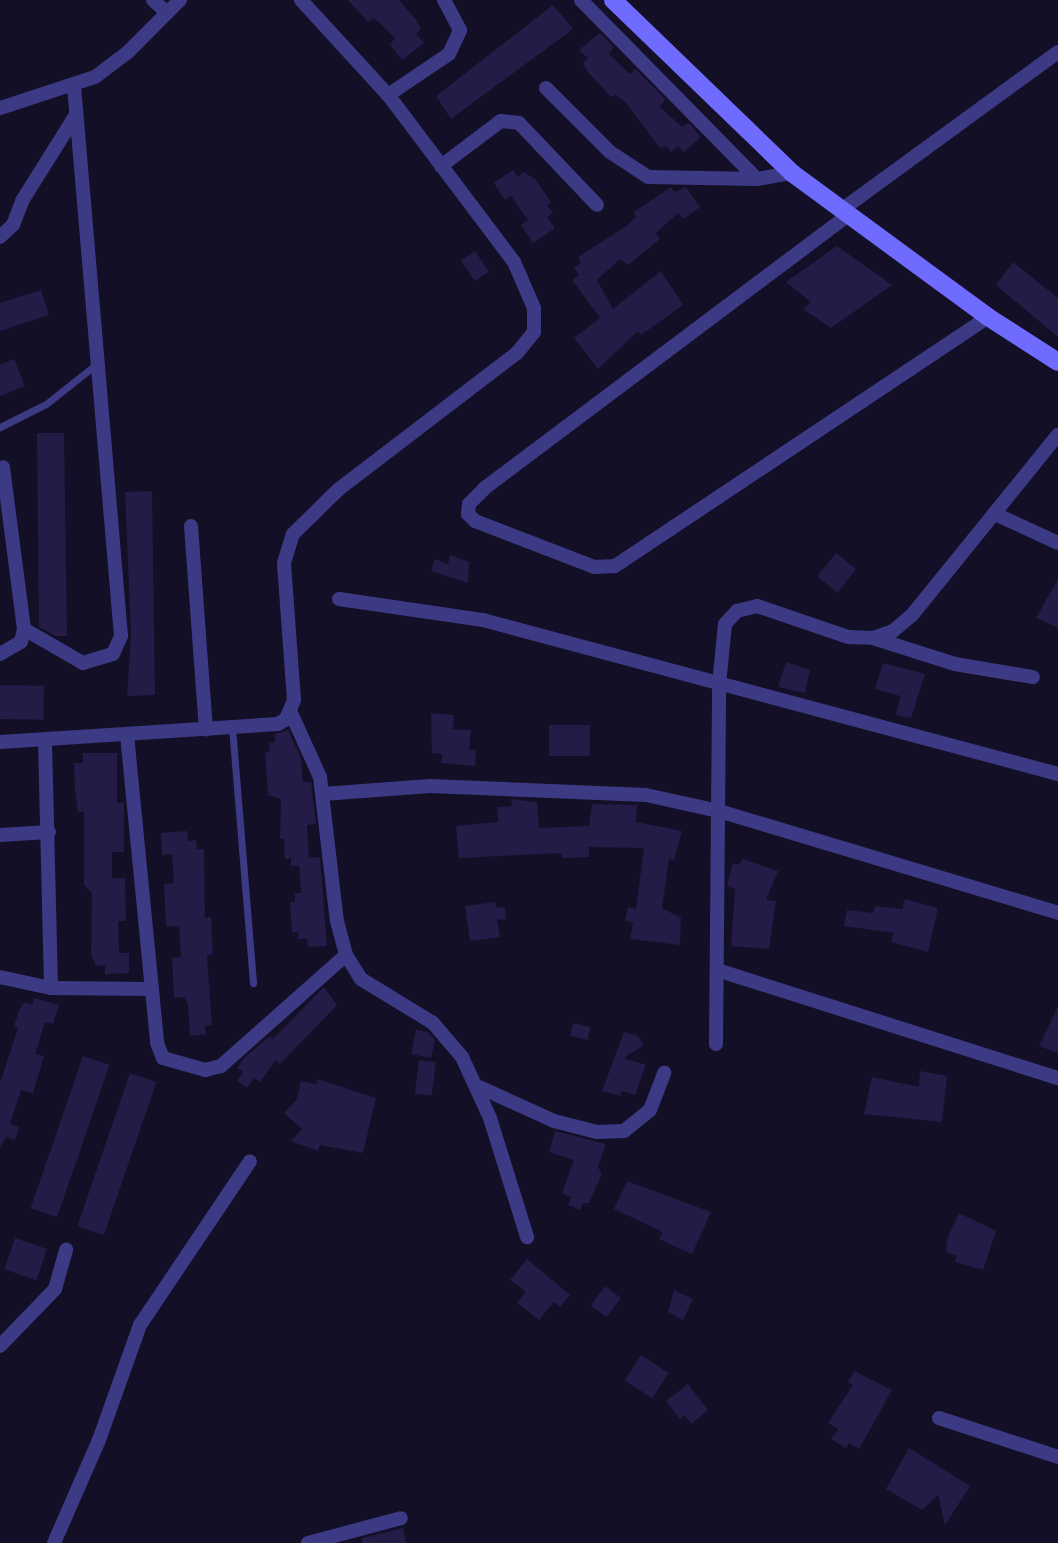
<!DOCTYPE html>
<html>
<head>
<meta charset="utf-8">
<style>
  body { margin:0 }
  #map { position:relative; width:1058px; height:1543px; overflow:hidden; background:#130f26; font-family:"Source Sans 3",sans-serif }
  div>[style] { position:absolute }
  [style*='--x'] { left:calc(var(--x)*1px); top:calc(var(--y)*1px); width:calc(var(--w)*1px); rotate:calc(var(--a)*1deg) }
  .building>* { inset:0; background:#241b47; transform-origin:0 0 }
  .lane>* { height:7px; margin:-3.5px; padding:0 3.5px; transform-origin:3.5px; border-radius:3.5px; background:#3d3a85 }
  .street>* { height:14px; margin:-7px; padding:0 7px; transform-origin:7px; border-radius:7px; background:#3d3a85 }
  .secondary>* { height:18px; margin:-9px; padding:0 9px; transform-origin:9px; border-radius:9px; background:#6f6bff }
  span { translate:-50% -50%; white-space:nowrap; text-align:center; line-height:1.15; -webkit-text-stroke:5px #130f26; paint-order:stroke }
</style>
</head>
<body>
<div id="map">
  <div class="building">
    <div style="clip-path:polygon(348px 0,399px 0,417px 21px,421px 29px,416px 34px,424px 43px,402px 60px,390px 45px,395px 38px,374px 18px,368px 22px)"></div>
    <div style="clip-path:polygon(553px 5px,573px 29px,451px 119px,436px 96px)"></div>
    <div style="clip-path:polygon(600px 33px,614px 47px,609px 54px,630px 74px,636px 69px,665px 99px,660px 107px,682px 127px,689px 123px,701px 137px,684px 152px,678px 146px,671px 152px,667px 146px,660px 148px,626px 103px,616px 95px,611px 97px,587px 71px,583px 63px,588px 58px,579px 50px)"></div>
    <div style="clip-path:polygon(513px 170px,518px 177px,524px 172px,535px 179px,551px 202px,547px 205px,553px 213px,547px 217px,555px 228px,533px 243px,521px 225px,528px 220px,511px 196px,505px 200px,494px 183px)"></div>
    <div style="clip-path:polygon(671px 187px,675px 192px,686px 187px,700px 207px,684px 219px,678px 213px,656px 233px,660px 239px,628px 265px,620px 259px,597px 280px,613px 309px,661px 271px,683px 305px,641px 335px,638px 331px,598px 369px,574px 338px,600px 318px,572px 280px,579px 275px,574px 267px,581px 263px,578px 257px,625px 227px,636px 217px,634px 212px)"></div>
    <div style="clip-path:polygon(837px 246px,892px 285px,831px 328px,803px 309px,811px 302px,786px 282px)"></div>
    <div style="left:475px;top:251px;width:25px;height:17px;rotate:56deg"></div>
    <div style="clip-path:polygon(1013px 262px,1058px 298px,1058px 337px,996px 285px)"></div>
    <div style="clip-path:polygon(41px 290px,49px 315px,0 331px,0 303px)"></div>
    <div style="clip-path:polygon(14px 359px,25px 386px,0 396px,0 365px)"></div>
    <div style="clip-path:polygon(37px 433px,64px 433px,67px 636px,56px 636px,39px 627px)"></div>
    <div style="clip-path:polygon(152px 491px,155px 695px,127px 696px,131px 635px,125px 492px)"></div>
    <div style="left:836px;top:553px;width:26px;height:30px;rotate:39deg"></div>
    <div style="clip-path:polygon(450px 555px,469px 562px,468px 583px,431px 571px,435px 559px,448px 564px)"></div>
    <div style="clip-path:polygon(1058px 579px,1058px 628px,1036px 618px)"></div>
    <div style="clip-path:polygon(786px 662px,810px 670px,805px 693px,778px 687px)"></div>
    <div style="clip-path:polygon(883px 663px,925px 674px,911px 718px,896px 715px,900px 696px,875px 689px)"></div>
    <div style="left:0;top:685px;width:44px;height:34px;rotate:1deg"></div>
    <div style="clip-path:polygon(431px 713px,454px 715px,453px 729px,471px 730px,469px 750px,476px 750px,475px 766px,441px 763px,442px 754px,432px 753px)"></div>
    <div style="left:549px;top:725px;width:41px;height:31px"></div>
    <div style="clip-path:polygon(288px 730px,301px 758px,303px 782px,311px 782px,316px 824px,307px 825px,309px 858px,320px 857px,327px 946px,308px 947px,307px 939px,298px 939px,298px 932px,292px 932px,290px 902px,295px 902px,295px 893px,301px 893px,299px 866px,291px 866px,291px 858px,285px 859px,284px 839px,280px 839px,281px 799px,268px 795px,265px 752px,270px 751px,269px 743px,275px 742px,275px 734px)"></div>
    <div style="clip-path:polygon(83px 753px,117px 753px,117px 803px,124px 803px,124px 852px,112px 852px,112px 878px,125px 878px,126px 921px,118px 921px,119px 953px,129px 953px,129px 973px,105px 974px,105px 965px,96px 966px,91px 955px,92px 893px,84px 885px,84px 812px,78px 812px,75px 791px,74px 763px,83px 763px)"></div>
    <div style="clip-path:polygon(511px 799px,537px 802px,539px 828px,589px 826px,592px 804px,637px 805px,636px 822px,682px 831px,674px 860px,669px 859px,662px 908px,681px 918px,680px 945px,630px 939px,633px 922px,625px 921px,628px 907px,636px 909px,644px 848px,589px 847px,589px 857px,562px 858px,562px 853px,459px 858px,456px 826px,498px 822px,497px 807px,512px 806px)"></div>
    <div style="clip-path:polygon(187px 831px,188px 841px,196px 840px,197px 849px,204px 849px,205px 918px,211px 917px,213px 954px,207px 955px,212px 1025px,205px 1026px,206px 1034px,190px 1036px,188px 1005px,184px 997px,174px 998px,172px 958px,181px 957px,179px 926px,166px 927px,164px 884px,174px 883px,172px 854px,162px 855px,161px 833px)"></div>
    <div style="clip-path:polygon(743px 859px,778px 871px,766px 900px,776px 901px,769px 949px,731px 946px,735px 889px,727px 885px,733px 863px,738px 865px)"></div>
    <div style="clip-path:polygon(905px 899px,938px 908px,928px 952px,891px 942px,894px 933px,844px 926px,847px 910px,873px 913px,875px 906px,902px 909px)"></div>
    <div style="clip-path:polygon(495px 902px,496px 908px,505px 907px,506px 919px,497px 920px,500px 937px,470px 941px,465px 906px)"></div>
    <div style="clip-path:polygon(324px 987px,337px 1005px,280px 1064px,276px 1060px,260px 1082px,254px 1078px,247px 1088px,237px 1081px,243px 1072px,237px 1068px,244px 1058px,270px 1036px,273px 1039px)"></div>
    <div style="clip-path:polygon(34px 998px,59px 1005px,53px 1024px,45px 1022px,35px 1054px,44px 1056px,33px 1093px,21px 1090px,10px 1124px,19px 1127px,15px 1140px,6px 1137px,0 1147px,0 1083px,18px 1028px,14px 1026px,19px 1011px,24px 1002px,32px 1005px)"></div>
    <div style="clip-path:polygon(1058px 1006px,1058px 1053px,1039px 1046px)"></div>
    <div style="left:573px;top:1023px;width:18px;height:13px;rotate:13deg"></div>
    <div style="clip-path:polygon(416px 1030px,428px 1032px,435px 1040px,431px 1058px,411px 1054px)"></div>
    <div style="clip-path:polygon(624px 1032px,638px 1036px,644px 1045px,624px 1058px,646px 1065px,635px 1095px,622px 1091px,620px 1096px,602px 1091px)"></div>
    <div style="left:83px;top:1056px;width:28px;height:161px;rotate:19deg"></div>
    <div style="left:419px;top:1060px;width:17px;height:34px;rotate:7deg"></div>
    <div style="clip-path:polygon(920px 1071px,947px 1076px,942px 1122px,864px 1114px,872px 1077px,919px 1087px)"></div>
    <div style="left:130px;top:1073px;width:28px;height:162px;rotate:19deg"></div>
    <div style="clip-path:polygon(317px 1079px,376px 1098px,363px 1153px,320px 1145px,318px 1151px,291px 1141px,302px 1129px,284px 1113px,297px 1099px,301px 1081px,316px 1084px)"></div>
    <div style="clip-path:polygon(555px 1131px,606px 1144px,598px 1167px,602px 1174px,589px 1203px,583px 1203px,580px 1210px,568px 1205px,571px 1197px,562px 1193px,574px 1160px,549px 1152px)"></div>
    <div style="clip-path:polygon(627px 1181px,711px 1212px,692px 1254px,659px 1239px,663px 1232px,614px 1209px)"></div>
    <div style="clip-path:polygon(959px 1213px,996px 1231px,983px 1270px,955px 1262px,957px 1256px,946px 1252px,947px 1239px)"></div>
    <div style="left:15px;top:1238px;width:34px;height:33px;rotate:19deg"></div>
    <div style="clip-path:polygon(527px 1259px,570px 1295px,560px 1307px,554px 1302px,539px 1320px,517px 1303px,526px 1292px,510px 1280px)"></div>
    <div style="left:605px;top:1286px;width:20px;height:24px;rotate:37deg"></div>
    <div style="clip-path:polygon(674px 1290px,693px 1299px,683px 1320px,668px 1312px)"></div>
    <div style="left:641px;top:1355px;width:33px;height:30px;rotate:33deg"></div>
    <div style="clip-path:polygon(854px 1371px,892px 1390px,859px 1449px,849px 1443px,846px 1448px,831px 1439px,838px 1429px,828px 1423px,853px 1385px,848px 1382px)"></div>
    <div style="clip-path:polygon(688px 1384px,708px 1410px,691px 1424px,685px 1415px,680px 1419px,666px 1401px)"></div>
    <div style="clip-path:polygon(909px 1448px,970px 1486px,945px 1525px,938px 1495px,922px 1510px,886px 1489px)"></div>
    <div style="clip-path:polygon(403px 1528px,406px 1543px,362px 1543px,362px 1538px)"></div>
  </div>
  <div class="lane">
    <div style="--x:0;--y:427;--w:51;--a:-26.6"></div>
    <div style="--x:46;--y:404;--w:66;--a:-38.3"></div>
    <div style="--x:232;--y:727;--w:257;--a:85.3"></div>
  </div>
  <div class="street">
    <div style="--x:153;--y:0;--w:19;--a:43"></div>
    <div style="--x:581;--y:0;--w:251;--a:45.5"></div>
    <div style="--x:546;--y:88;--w:91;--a:45"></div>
    <div style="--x:610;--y:152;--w:45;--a:33.3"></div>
    <div style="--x:648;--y:177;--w:109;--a:1.1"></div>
    <div style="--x:757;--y:179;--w:36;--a:-10"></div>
    <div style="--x:388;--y:95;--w:73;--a:-33.9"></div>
    <div style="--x:449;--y:54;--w:26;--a:-65"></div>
    <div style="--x:460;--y:30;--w:34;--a:-118"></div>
    <div style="--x:0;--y:108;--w:100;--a:-18.1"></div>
    <div style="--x:95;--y:77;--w:41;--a:-37.1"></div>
    <div style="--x:128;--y:52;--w:74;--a:-45"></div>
    <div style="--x:441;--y:166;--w:75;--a:-36.9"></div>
    <div style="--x:501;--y:121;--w:18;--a:6"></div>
    <div style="--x:519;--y:123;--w:113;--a:46.4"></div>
    <div style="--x:840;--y:211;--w:270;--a:-36.1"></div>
    <div style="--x:847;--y:216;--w:454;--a:143.1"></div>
    <div style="--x:484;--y:489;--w:21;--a:135"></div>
    <div style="--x:469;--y:504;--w:10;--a:96"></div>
    <div style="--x:468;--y:514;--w:10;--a:45"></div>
    <div style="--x:475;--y:521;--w:128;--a:21.1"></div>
    <div style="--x:594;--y:567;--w:21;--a:-3"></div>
    <div style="--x:615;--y:566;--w:448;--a:-33.7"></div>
    <div style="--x:0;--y:237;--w:18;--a:-43"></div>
    <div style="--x:13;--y:225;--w:26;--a:-69"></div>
    <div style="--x:22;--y:201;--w:102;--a:-57.9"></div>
    <div style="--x:995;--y:514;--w:69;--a:24.7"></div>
    <div style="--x:191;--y:526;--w:204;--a:85.8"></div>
    <div style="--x:339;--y:599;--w:146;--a:8.3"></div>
    <div style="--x:483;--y:620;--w:595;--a:14.99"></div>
    <div style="--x:24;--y:629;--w:68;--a:30"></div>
    <div style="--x:83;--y:663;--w:31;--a:-17"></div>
    <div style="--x:113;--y:654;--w:20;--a:-66"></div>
    <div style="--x:121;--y:636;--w:553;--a:-94.88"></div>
    <div style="--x:873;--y:638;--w:86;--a:17.6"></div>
    <div style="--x:955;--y:664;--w:79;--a:9.5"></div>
    <div style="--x:0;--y:654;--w:24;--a:-30"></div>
    <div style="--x:21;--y:642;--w:13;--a:-77"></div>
    <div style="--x:24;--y:629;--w:163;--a:-97.4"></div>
    <div style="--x:291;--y:713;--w:70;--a:65.6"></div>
    <div style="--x:320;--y:777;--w:145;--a:83.3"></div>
    <div style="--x:337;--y:921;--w:35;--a:75"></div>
    <div style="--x:346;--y:955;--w:28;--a:58"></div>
    <div style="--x:361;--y:979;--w:84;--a:31.4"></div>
    <div style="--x:433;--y:1023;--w:45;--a:49.5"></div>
    <div style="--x:462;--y:1057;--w:67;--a:65.3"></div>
    <div style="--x:490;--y:1118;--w:125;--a:72.7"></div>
    <div style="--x:127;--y:735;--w:309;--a:84.4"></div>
    <div style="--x:157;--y:1043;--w:16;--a:68"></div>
    <div style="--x:163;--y:1058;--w:44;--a:15.9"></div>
    <div style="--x:205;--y:1070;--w:16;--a:-14"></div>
    <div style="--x:221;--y:1066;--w:167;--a:-41.6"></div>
    <div style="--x:45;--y:741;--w:247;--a:88.6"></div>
    <div style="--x:0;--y:742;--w:279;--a:-3.7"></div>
    <div style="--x:278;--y:724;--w:9;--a:-32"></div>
    <div style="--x:286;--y:719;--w:21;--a:-67"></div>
    <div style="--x:294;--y:700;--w:137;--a:-94.2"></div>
    <div style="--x:284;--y:563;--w:30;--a:-73"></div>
    <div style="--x:293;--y:534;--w:64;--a:-44.4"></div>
    <div style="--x:339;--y:489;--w:224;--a:-37.4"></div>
    <div style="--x:517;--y:353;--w:27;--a:-51"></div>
    <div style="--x:534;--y:332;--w:24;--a:-90"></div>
    <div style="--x:534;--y:308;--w:50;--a:-113.5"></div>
    <div style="--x:514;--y:262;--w:209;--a:-127"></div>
    <div style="--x:388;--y:95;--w:129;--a:-132.5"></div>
    <div style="--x:323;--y:794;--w:107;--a:-4.3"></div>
    <div style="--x:430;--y:786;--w:216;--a:2.4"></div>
    <div style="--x:646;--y:795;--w:75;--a:12.4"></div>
    <div style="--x:719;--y:811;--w:354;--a:16.7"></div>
    <div style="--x:0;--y:835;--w:49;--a:-3.5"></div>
    <div style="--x:717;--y:970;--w:358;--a:17.6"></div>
    <div style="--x:0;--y:977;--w:52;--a:12.2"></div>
    <div style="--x:51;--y:988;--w:101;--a:0.6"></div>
    <div style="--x:716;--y:1044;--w:359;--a:-89.5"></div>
    <div style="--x:719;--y:685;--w:61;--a:-84.4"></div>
    <div style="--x:725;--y:624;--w:18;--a:-47"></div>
    <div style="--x:737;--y:611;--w:21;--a:-14"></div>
    <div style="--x:757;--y:606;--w:96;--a:18.8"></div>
    <div style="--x:848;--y:637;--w:25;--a:2"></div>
    <div style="--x:873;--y:638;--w:21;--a:-19"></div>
    <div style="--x:893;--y:631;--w:25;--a:-40"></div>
    <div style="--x:912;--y:615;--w:232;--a:-51"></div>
    <div style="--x:477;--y:1086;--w:85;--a:24.4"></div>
    <div style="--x:554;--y:1121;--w:44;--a:14.3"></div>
    <div style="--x:597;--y:1132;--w:27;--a:-2"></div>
    <div style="--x:624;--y:1131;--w:33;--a:-39"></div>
    <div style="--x:650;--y:1110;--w:40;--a:-69"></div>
    <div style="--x:0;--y:1346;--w:79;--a:-46"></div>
    <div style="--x:55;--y:1289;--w:41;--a:-74.2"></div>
    <div style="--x:939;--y:1418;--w:125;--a:18.1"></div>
    <div style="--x:54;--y:1543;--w:112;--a:-66.4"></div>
    <div style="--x:99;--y:1440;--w:122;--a:-70.4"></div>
    <div style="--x:140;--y:1325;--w:197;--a:-56.1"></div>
    <div style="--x:308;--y:1543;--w:96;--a:-15"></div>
  </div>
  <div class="secondary">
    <div style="--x:613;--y:0;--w:249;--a:44"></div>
    <div style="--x:792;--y:173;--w:243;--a:36.3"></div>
    <div style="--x:988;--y:317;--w:83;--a:32.7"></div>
  </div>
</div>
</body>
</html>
